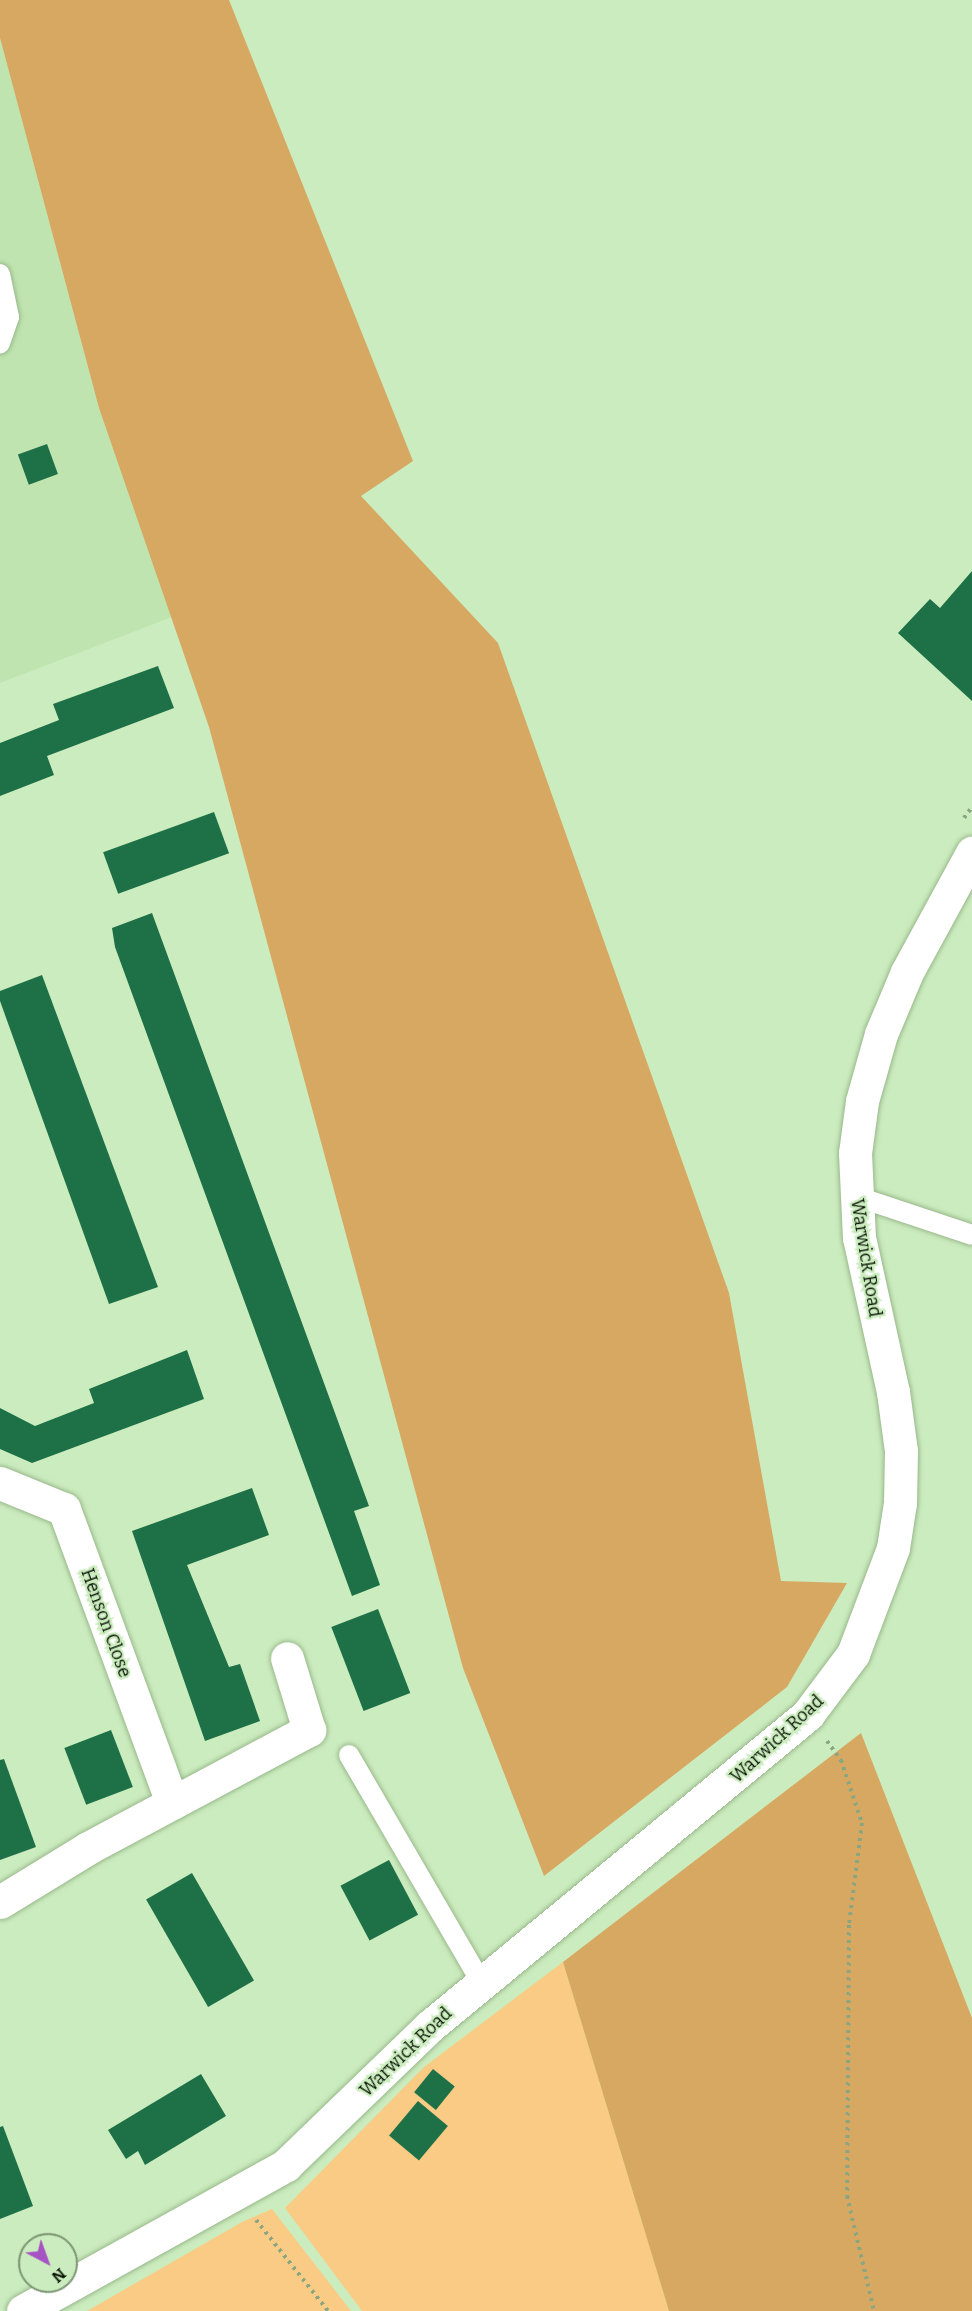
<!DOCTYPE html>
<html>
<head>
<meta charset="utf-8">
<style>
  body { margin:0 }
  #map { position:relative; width:972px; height:2311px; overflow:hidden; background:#cbecbe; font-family:Bitter,serif }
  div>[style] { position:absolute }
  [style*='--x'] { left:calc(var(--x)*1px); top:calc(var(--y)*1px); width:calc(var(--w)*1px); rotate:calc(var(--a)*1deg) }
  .built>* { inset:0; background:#bfe4af }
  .green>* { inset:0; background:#facb85 }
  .forest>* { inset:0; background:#d7a862 }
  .building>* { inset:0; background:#1e7147; transform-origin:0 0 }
  .path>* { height:4px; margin-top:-2px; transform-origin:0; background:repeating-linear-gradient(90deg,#8ba581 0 3px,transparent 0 7.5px) }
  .roads { filter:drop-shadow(0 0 2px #99b88c) drop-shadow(0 0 2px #99b88c) }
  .lane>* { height:20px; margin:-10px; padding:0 10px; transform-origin:10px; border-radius:10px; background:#fff }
  .street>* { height:33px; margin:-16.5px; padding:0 16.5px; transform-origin:16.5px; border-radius:16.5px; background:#fff }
  .secondary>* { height:33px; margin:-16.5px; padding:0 16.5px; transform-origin:16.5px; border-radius:16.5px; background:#fff }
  span { translate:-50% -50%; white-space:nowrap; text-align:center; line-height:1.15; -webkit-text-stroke:4.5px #cbecbe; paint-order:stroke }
  .street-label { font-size:18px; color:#091405 }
  .north { position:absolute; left:18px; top:2233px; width:60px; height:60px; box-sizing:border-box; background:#cbecbe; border:2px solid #7d9674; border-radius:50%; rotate:139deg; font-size:16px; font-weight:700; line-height:24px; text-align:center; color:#091405 }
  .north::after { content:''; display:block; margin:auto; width:21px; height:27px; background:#a654c3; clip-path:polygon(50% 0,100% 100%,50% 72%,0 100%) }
</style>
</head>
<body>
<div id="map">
  <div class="built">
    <div style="clip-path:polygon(0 38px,99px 408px,172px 617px,0 683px)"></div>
  </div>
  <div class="green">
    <div style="clip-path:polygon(563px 1962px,669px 2311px,362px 2311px,285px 2208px,424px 2067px)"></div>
    <div style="clip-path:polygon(272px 2209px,351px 2311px,87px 2311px,242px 2222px)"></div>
  </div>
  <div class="forest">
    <div style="clip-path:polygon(0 0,229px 0,413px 461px,361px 496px,498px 643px,729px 1293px,781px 1581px,847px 1583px,787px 1687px,544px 1876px,463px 1668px,209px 727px,99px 408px,0 38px)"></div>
    <div style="clip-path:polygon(861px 1733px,972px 2018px,972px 2311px,669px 2311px,563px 1962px)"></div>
  </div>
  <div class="building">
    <div style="left:47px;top:444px;width:32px;height:31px;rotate:70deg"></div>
    <div style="clip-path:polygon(972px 571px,972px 701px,898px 633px,930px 599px,940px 608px)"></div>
    <div style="clip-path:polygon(158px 666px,174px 708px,47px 756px,54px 775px,0 796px,0 743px,59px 720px,53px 704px)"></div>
    <div style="left:214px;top:812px;width:44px;height:118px;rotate:70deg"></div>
    <div style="clip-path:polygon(152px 913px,369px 1506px,354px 1511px,380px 1585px,352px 1596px,115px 947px,112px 928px)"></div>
    <div style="clip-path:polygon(42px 975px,158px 1287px,109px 1304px,0 1001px,0 991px)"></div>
    <div style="clip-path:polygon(187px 1350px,204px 1399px,32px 1463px,0 1449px,0 1408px,35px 1426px,94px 1403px,89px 1389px)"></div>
    <div style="clip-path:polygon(252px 1488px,269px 1535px,187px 1565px,229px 1667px,240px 1664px,260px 1721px,205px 1741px,132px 1531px)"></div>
    <div style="left:378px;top:1609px;width:90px;height:50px;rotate:69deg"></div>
    <div style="left:111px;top:1730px;width:61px;height:50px;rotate:69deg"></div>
    <div style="clip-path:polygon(4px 1759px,36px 1847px,0 1860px,0 1760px)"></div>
    <div style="left:389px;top:1860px;width:62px;height:55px;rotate:62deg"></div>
    <div style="left:192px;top:1873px;width:124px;height:53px;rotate:60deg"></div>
    <div style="left:433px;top:2069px;width:28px;height:30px;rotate:39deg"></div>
    <div style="clip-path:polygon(201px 2074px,226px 2116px,145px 2165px,138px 2151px,126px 2159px,108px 2130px)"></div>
    <div style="left:418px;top:2101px;width:39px;height:45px;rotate:40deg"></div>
    <div style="clip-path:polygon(3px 2126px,33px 2206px,0 2219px,0 2127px)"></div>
  </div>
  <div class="path">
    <div style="--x:964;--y:818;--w:14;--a:-54"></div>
    <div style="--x:827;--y:1741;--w:24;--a:54"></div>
    <div style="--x:841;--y:1760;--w:66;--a:71.6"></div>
    <div style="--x:862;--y:1823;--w:103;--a:97.3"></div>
    <div style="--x:849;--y:1925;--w:271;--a:90.4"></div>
    <div style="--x:847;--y:2196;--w:118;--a:76.8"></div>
    <div style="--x:256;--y:2220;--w:116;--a:51.6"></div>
  </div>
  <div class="roads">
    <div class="lane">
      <div style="--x:0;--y:274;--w:44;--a:78.2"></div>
      <div style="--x:9;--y:317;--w:28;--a:109"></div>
      <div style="--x:855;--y:1196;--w:123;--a:18.4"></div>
      <div style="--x:349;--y:1755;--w:263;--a:59.8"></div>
    </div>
    <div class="street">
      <div style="--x:0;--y:1483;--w:69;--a:22.1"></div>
      <div style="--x:64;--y:1509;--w:313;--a:69.8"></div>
      <div style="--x:0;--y:1902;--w:103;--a:-31.5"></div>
      <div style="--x:88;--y:1848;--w:251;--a:-28.1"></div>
      <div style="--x:309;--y:1730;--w:75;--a:-107"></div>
    </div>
    <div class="secondary">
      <div style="--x:23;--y:2311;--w:301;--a:-29"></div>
      <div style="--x:286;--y:2165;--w:200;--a:-44"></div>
      <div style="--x:430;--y:2026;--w:490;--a:-39.5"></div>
      <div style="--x:808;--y:1714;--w:75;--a:-53.1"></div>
      <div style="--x:853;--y:1654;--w:113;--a:-69.3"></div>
      <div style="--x:893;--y:1548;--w:46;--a:-81.2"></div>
      <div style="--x:900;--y:1503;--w:52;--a:-88.9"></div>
      <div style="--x:901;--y:1451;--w:60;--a:-97.7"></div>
      <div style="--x:893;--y:1392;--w:158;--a:-102.4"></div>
      <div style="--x:859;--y:1238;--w:85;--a:-92.7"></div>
      <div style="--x:855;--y:1153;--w:52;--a:-82.3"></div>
      <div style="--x:862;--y:1101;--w:70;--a:-74.2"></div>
      <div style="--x:881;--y:1034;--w:67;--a:-67.2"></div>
      <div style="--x:907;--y:972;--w:136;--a:-61.4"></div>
    </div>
  </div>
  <div class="street-label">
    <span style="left:866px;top:1258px;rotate:81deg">Warwick Road</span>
    <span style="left:106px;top:1623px;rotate:70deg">Henson Close</span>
    <span style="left:777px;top:1739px;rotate:-43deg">Warwick Road</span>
    <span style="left:406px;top:2052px;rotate:-44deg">Warwick Road</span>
  </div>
  <div class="north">N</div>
</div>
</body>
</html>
